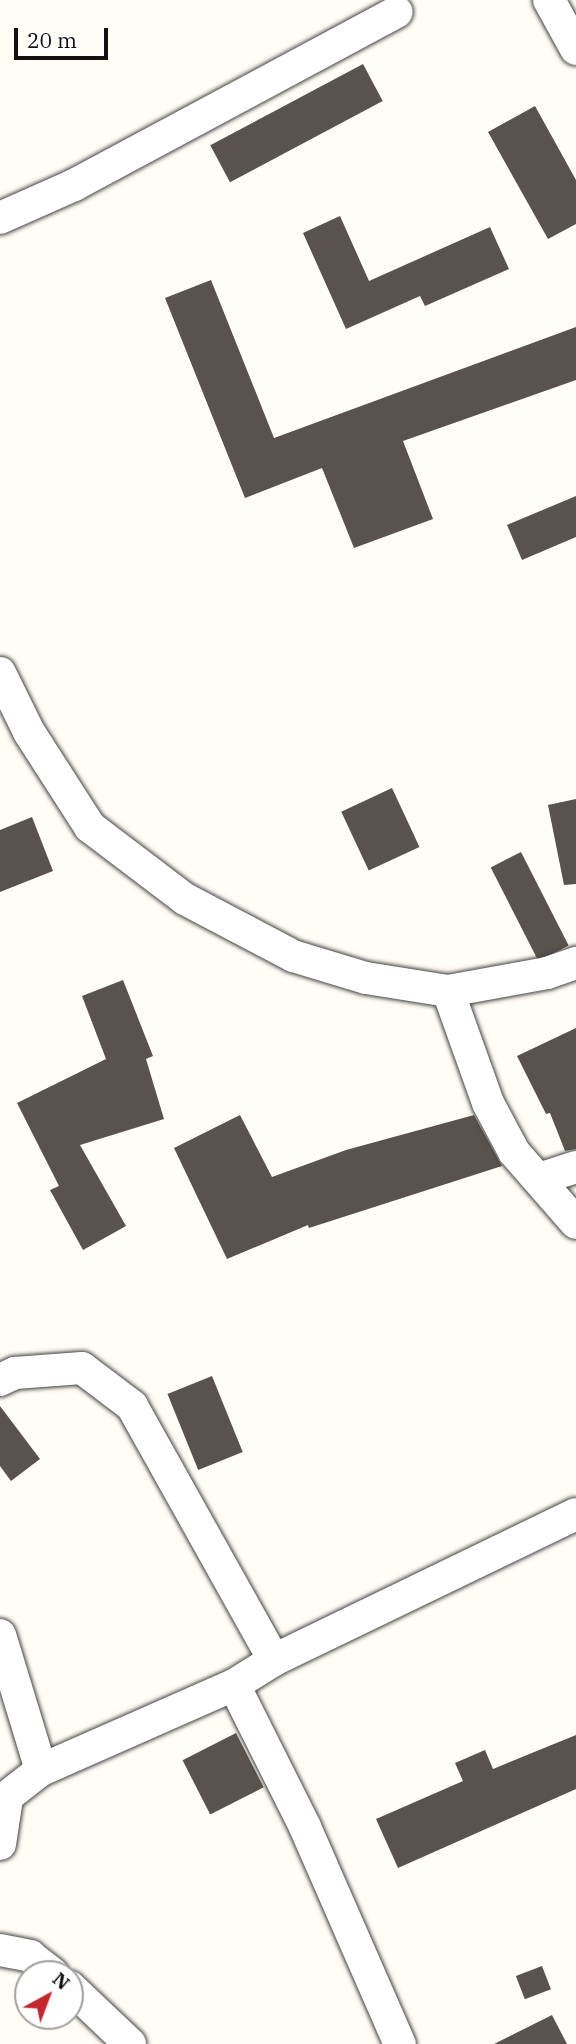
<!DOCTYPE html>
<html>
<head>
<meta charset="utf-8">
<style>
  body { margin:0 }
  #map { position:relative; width:576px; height:2044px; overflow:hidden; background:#fffdf5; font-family:"IBM Plex Serif",serif }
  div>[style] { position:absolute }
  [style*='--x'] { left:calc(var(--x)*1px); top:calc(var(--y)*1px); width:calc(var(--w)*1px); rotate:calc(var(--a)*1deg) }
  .building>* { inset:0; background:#5a524d; transform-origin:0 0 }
  .roads { filter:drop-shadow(0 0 2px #444) drop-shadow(0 0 2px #444) }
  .street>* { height:32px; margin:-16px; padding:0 16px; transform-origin:16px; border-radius:16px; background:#fff }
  span { translate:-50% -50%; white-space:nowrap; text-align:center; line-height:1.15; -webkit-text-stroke:7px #fff; paint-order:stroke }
  .north { position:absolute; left:14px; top:1960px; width:70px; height:70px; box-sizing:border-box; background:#fff; border:2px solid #a0a0a0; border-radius:50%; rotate:41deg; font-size:19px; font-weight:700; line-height:28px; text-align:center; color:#111 }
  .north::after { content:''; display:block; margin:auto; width:24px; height:32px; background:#c4262e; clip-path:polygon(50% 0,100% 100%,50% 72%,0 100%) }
  .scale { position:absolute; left:14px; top:28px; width:94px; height:32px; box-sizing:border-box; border:4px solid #111; border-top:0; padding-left:9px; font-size:21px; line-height:24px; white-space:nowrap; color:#111; -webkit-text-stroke:5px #fff; paint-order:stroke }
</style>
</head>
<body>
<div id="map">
  <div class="building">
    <div style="left:363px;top:64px;width:42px;height:173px;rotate:62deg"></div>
    <div style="clip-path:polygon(535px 106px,576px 180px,576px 224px,548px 239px,488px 132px)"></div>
    <div style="clip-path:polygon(340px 216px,369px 281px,490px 227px,509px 269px,425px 306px,420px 296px,346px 329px,303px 233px)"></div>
    <div style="clip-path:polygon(211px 280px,274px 438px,576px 327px,576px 380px,403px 441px,433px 519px,354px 548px,322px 468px,245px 498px,165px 298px)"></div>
    <div style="clip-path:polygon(576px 496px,576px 537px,522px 560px,507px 525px)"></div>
    <div style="left:392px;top:788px;width:65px;height:56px;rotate:65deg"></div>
    <div style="clip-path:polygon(576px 799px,576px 884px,564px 885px,548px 805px)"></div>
    <div style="clip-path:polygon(32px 817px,53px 871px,0 892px,0 830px)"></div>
    <div style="left:521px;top:852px;width:105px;height:34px;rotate:63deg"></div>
    <div style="clip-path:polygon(123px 980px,153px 1056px,146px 1059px,164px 1119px,80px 1145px,126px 1226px,83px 1250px,50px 1190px,59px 1186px,17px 1103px,106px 1059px,82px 996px)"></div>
    <div style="clip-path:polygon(576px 1028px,576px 1149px,565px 1151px,550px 1113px,546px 1114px,517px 1056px)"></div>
    <div style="clip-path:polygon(240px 1115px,272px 1177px,346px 1150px,474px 1115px,502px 1166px,309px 1228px,308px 1225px,227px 1259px,174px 1148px)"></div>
    <div style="left:212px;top:1376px;width:82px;height:48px;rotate:68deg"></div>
    <div style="clip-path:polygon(0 1406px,40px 1459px,11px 1481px,0 1466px)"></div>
    <div style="left:236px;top:1733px;width:61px;height:60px;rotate:63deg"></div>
    <div style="clip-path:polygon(576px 1735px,576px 1789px,398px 1868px,376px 1819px,463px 1781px,455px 1763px,485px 1750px,493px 1769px)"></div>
    <div style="left:542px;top:1966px;width:25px;height:28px;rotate:69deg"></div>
    <div style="clip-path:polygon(552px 2015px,567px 2044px,494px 2044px)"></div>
  </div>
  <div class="roads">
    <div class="street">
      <div style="--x:549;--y:0;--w:56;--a:61.1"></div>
      <div style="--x:0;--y:218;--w:81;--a:-24"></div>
      <div style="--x:74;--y:185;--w:366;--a:-28.2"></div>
      <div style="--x:0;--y:673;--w:66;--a:63.8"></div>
      <div style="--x:29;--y:732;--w:113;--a:57.3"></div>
      <div style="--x:90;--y:827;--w:119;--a:37.2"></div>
      <div style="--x:185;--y:899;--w:122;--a:27.8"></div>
      <div style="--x:293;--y:956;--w:76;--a:16.8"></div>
      <div style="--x:366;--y:978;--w:83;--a:9"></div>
      <div style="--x:448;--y:991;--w:101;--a:-10.3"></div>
      <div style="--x:547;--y:973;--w:31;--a:-19"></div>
      <div style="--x:448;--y:991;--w:119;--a:70.3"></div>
      <div style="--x:488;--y:1103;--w:55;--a:62"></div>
      <div style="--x:514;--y:1152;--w:94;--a:48.9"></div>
      <div style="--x:539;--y:1179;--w:39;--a:-18"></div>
      <div style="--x:0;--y:1380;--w:17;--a:-25"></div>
      <div style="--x:15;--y:1373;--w:67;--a:-4.3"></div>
      <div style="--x:82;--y:1368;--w:63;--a:37.2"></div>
      <div style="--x:132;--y:1406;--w:291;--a:60.8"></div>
      <div style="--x:0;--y:1635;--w:141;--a:73.1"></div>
      <div style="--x:234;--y:1685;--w:159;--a:63.4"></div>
      <div style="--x:305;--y:1827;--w:237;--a:66.4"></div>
      <div style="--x:0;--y:1802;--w:52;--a:-38"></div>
      <div style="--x:41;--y:1770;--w:211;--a:-23.8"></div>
      <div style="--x:234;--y:1685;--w:47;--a:-32"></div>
      <div style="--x:274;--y:1660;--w:335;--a:-25.8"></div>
      <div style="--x:0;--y:1844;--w:47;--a:-81.3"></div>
      <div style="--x:0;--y:1950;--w:31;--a:11"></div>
      <div style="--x:30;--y:1956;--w:29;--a:38"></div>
      <div style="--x:70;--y:1987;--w:83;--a:43.5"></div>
    </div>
  </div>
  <div class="north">N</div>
  <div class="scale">20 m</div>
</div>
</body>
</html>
